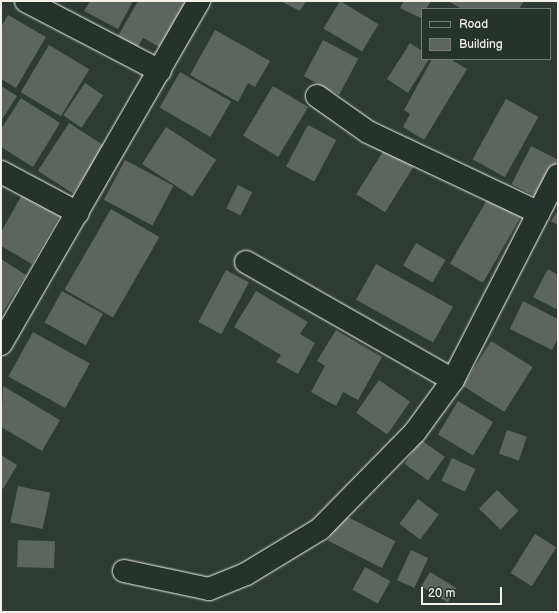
<!DOCTYPE html>
<html>
<head>
<meta charset="utf-8">
<style>
  body { margin:0 }
  #map { position:relative; width:559px; height:613px; overflow:hidden; background:#2e3b34; font-family:"Balsamiq Sans",sans-serif }
  div>[style] { position:absolute }
  [style*='--x'] { left:calc(var(--x)*1px); top:calc(var(--y)*1px); width:calc(var(--w)*1px); rotate:calc(var(--a)*1deg) }
  .building>* { inset:0; background:#5c655e; transform-origin:0 0 }
  .roads { filter:drop-shadow(0 0 1px #f4f1e8) drop-shadow(0 0 1px #f4f1e8) }
  .minor>* { height:22px; margin:-11px; padding:0 11px; transform-origin:11px; border-radius:11px; background:#26332d }
  span { translate:-50% -50%; white-space:nowrap; text-align:center; line-height:1.15; -webkit-text-stroke:3.5px #26332d; paint-order:stroke }
  .frame { position:absolute; inset:0; border:2px solid #f4f1e8; pointer-events:none }
  .legend { position:absolute; left:421px; top:8px; width:130px; height:52px; box-sizing:border-box; background:#26332d; border:1px solid #787f78; margin:0; padding:5px 7px; list-style:none; font-size:12px; color:#f4f1e8 }
  .legend li { display:flex; align-items:center; gap:8px; height:20px }
  .legend b { width:20px; border:1px solid #787f78 }
  .scale { position:absolute; left:421px; top:587px; width:81px; height:18px; box-sizing:border-box; border:2px solid #f4f1e8; border-top:0; padding-left:5px; font-size:12px; line-height:14px; white-space:nowrap; color:#f4f1e8; -webkit-text-stroke:3px #26332d; paint-order:stroke }
</style>
</head>
<body>
<div id="map">
  <div class="building">
    <div style="clip-path:polygon(90px 1px,133px 1px,118px 29px,84px 11px)"></div>
    <div style="clip-path:polygon(138px 1px,187px 1px,161px 48px,143px 38px,138px 47px,118px 36px)"></div>
    <div style="clip-path:polygon(280px 1px,306px 1px,300px 11px)"></div>
    <div style="left:340px;top:1px;width:45px;height:32px;rotate:31deg"></div>
    <div style="clip-path:polygon(404px 1px,431px 1px,426px 9px,422px 9px,421px 18px,400px 8px)"></div>
    <div style="clip-path:polygon(448px 1px,524px 1px,519px 9px,462px 9px)"></div>
    <div style="clip-path:polygon(8px 15px,46px 37px,16px 88px,1px 79px,1px 27px)"></div>
    <div style="clip-path:polygon(215px 30px,270px 61px,255px 87px,248px 83px,238px 102px,190px 75px)"></div>
    <div style="left:323px;top:40px;width:40px;height:41px;rotate:28deg"></div>
    <div style="clip-path:polygon(410px 43px,422px 51px,422px 59px,429px 59px,408px 93px,387px 79px)"></div>
    <div style="left:49px;top:45px;width:47px;height:55px;rotate:31deg"></div>
    <div style="clip-path:polygon(432px 59px,450px 59px,467px 69px,424px 140px,403px 127px,410px 114px,404px 110px)"></div>
    <div style="left:180px;top:72px;width:59px;height:41px;rotate:30deg"></div>
    <div style="left:85px;top:83px;width:22px;height:39px;rotate:34deg"></div>
    <div style="clip-path:polygon(1px 86px,17px 96px,1px 121px)"></div>
    <div style="left:273px;top:86px;width:41px;height:58px;rotate:31deg"></div>
    <div style="clip-path:polygon(21px 98px,60px 123px,33px 167px,1px 147px,1px 129px)"></div>
    <div style="left:506px;top:99px;width:37px;height:69px;rotate:29deg"></div>
    <div style="left:69px;top:123px;width:42px;height:57px;rotate:33deg"></div>
    <div style="left:308px;top:125px;width:32px;height:47px;rotate:28deg"></div>
    <div style="left:166px;top:127px;width:60px;height:44px;rotate:33deg"></div>
    <div style="left:387px;top:145px;width:34px;height:58px;rotate:32deg"></div>
    <div style="left:531px;top:146px;width:30px;height:43px;rotate:27deg"></div>
    <div style="left:125px;top:160px;width:55px;height:45px;rotate:28deg"></div>
    <div style="left:238px;top:185px;width:16px;height:26px;rotate:27deg"></div>
    <div style="left:492px;top:191px;width:38px;height:84px;rotate:30deg"></div>
    <div style="clip-path:polygon(23px 193px,60px 215px,32px 264px,1px 246px,1px 232px)"></div>
    <div style="left:111px;top:209px;width:56px;height:93px;rotate:30deg"></div>
    <div style="clip-path:polygon(558px 210px,558px 225px,551px 221px)"></div>
    <div style="left:416px;top:243px;width:34px;height:26px;rotate:30deg"></div>
    <div style="clip-path:polygon(1px 259px,26px 275px,1px 315px)"></div>
    <div style="left:376px;top:264px;width:88px;height:41px;rotate:29deg"></div>
    <div style="clip-path:polygon(548px 269px,558px 275px,558px 310px,533px 297px)"></div>
    <div style="left:226px;top:270px;width:26px;height:59px;rotate:28deg"></div>
    <div style="left:62px;top:291px;width:47px;height:36px;rotate:29deg"></div>
    <div style="clip-path:polygon(256px 291px,308px 322px,300px 334px,315px 343px,298px 374px,276px 362px,281px 355px,234px 327px)"></div>
    <div style="clip-path:polygon(523px 301px,558px 319px,558px 338px,552px 350px,510px 329px)"></div>
    <div style="clip-path:polygon(336px 330px,382px 357px,358px 400px,343px 392px,336px 406px,311px 392px,325px 366px,317px 361px)"></div>
    <div style="left:33px;top:332px;width:65px;height:51px;rotate:29deg"></div>
    <div style="left:491px;top:341px;width:49px;height:53px;rotate:32deg"></div>
    <div style="left:379px;top:380px;width:38px;height:40px;rotate:35deg"></div>
    <div style="clip-path:polygon(3px 386px,60px 420px,42px 451px,1px 427px)"></div>
    <div style="left:458px;top:401px;width:41px;height:39px;rotate:31deg"></div>
    <div style="left:507px;top:430px;width:21px;height:25px;rotate:19deg"></div>
    <div style="left:421px;top:440px;width:29px;height:29px;rotate:35deg"></div>
    <div style="clip-path:polygon(1px 455px,17px 465px,3px 489px,1px 487px)"></div>
    <div style="left:452px;top:458px;width:26px;height:25px;rotate:25deg"></div>
    <div style="left:18px;top:486px;width:33px;height:37px;rotate:12deg"></div>
    <div style="left:497px;top:490px;width:30px;height:26px;rotate:44deg"></div>
    <div style="left:418px;top:499px;width:26px;height:31px;rotate:37deg"></div>
    <div style="left:342px;top:514px;width:60px;height:30px;rotate:27deg"></div>
    <div style="left:535px;top:534px;width:25px;height:46px;rotate:32deg"></div>
    <div style="left:18px;top:540px;width:37px;height:27px;rotate:2deg"></div>
    <div style="left:411px;top:550px;width:19px;height:33px;rotate:25deg"></div>
    <div style="left:365px;top:567px;width:29px;height:26px;rotate:29deg"></div>
    <div style="left:430px;top:572px;width:31px;height:17px;rotate:31deg"></div>
  </div>
  <div class="roads">
    <div class="minor">
      <div style="--x:26;--y:1;--w:151;--a:27.6"></div>
      <div style="--x:317;--y:96;--w:62;--a:35.2"></div>
      <div style="--x:368;--y:132;--w:189;--a:25.3"></div>
      <div style="--x:1;--y:172;--w:87;--a:28"></div>
      <div style="--x:246;--y:262;--w:238;--a:29.7"></div>
      <div style="--x:1;--y:344;--w:396;--a:-60"></div>
      <div style="--x:124;--y:571;--w:87;--a:12"></div>
      <div style="--x:209;--y:589;--w:40;--a:-22"></div>
      <div style="--x:246;--y:574;--w:87;--a:-31.3"></div>
      <div style="--x:320;--y:529;--w:136;--a:-45.6"></div>
      <div style="--x:415;--y:432;--w:64;--a:-53.8"></div>
      <div style="--x:453;--y:380;--w:230;--a:-62.9"></div>
    </div>
  </div>
  <div class="frame"></div>
  <ul class="legend">
  <li><b style="height:5px;background:#26332d"></b>Road</li>
  <li><b style="height:11px;background:#5c655e"></b>Building</li>
  </ul>
  <div class="scale">20 m</div>
</div>
</body>
</html>
